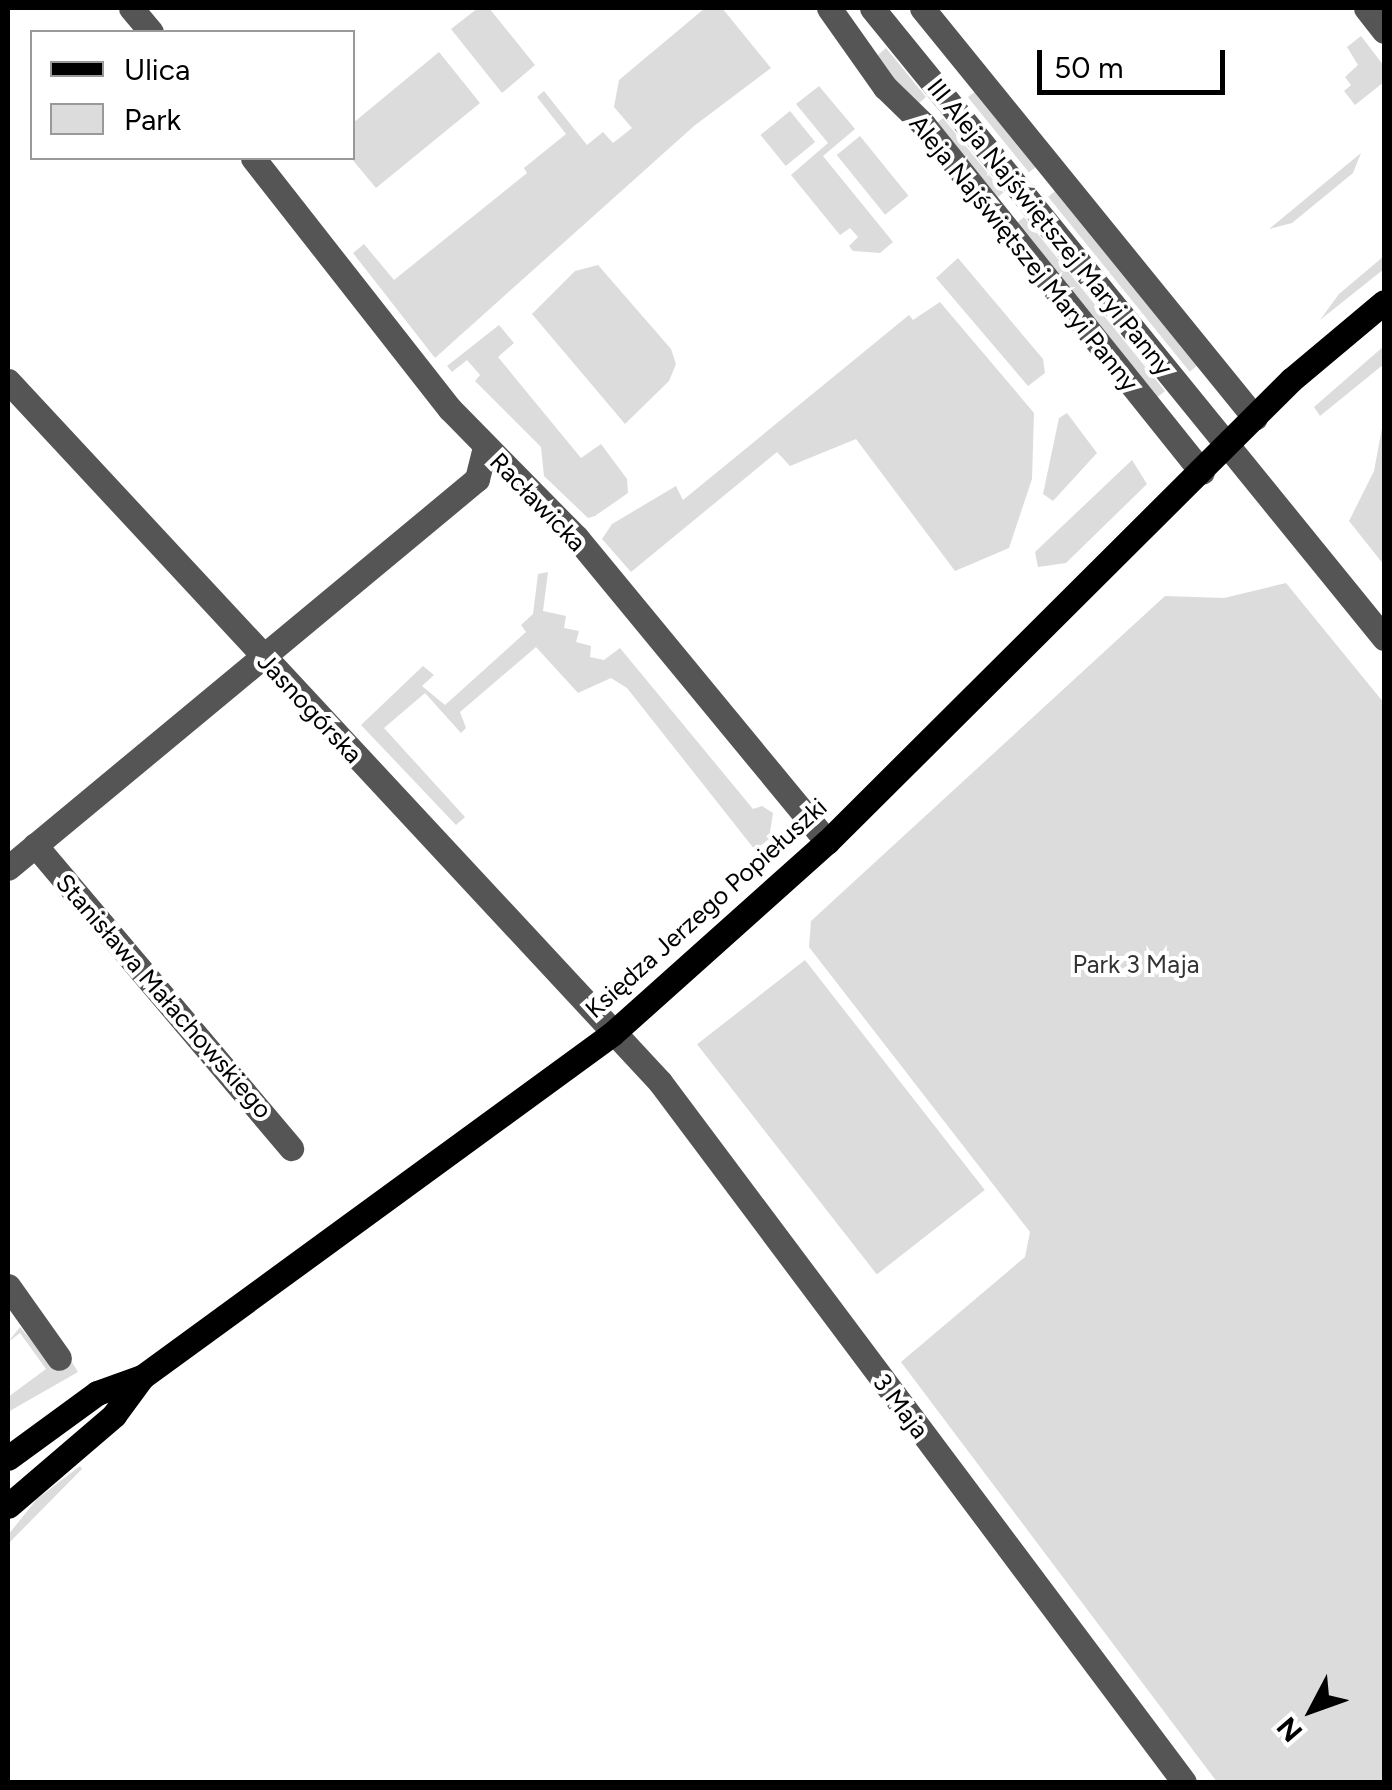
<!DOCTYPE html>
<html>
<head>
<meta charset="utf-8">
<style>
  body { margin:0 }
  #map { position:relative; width:1392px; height:1790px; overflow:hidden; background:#fff; font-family:Figtree,sans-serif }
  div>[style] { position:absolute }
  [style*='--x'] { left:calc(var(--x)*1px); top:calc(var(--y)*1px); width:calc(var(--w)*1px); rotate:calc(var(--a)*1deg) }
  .green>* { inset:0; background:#dcdcdc; transform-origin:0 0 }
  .minor>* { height:25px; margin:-12.5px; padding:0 12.5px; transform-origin:12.5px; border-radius:12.5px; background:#555 }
  .major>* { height:25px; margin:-12.5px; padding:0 12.5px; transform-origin:12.5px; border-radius:12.5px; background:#000 }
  span { translate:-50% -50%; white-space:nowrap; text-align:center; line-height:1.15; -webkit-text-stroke:8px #fff; paint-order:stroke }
  .street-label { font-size:25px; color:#000 }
  .park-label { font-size:25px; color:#333 }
  .frame { position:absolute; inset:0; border:10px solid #000; pointer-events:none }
  .legend { position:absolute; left:30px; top:30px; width:325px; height:130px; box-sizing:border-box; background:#fff; border:2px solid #999; margin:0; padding:12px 18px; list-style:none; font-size:30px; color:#000 }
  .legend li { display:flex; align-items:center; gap:20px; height:50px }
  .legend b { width:50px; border:2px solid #999 }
  .north { position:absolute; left:1262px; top:1660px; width:100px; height:100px; -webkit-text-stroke:8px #fff; paint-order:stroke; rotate:229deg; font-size:28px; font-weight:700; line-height:40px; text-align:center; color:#000 }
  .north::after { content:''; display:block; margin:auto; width:35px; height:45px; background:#000; clip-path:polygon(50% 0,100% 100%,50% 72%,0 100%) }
  .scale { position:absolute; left:1037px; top:50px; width:188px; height:45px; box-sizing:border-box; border:5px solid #000; border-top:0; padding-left:12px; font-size:30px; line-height:35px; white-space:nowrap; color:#000; -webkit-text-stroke:8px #fff; paint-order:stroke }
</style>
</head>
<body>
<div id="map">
  <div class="green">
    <div style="clip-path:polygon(478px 8px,489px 8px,535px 65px,502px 93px,451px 29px)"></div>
    <div style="clip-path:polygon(705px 8px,722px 8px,771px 68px,694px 126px,435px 358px,353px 253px,364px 244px,394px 280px,527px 173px,524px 168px,566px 134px,537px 97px,544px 91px,587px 145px,603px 132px,613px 143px,632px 128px,614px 107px,619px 80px)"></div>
    <div style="clip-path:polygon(1361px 36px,1384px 66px,1384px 82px,1355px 105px,1344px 91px,1351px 85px,1345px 77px,1358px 65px,1347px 47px)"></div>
    <div style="clip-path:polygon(886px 48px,926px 97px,918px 104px,886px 71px,878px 55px)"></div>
    <div style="clip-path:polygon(439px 52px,480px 103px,376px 188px,351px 158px,353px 123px)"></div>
    <div style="clip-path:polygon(819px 86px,855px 129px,823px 156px,893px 242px,880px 253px,853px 251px,849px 246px,858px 237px,850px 228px,840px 235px,791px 175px,828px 143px,796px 104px)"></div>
    <div style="left:978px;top:89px;width:97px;height:13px;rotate:51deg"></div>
    <div style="left:790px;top:111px;width:40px;height:38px;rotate:51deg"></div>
    <div style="left:943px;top:118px;width:96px;height:14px;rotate:51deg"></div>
    <div style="left:860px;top:136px;width:77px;height:30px;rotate:51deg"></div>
    <div style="clip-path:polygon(1361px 153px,1353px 173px,1292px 223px,1269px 229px)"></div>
    <div style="left:1059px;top:188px;width:225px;height:14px;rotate:51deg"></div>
    <div style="left:1024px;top:217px;width:224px;height:13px;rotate:51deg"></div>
    <div style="clip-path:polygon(1384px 256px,1384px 269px,1320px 320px,1339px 294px)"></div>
    <div style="clip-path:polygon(958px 258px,1043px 359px,1045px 373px,1028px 386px,936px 278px)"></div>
    <div style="clip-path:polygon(598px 265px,671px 349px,676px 364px,669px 381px,625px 424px,532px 314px,575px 271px)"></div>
    <div style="clip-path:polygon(940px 302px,1034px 413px,1032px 479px,1009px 548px,955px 571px,856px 439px,790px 466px,777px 452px,631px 572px,602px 539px,612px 524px,676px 486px,683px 500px,909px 315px,913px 320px)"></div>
    <div style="clip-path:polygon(499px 325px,514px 343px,498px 357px,581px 458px,601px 444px,627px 479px,628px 493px,595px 516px,588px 518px,544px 476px,541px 447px,475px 381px,480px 375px,467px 360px,452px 372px,447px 366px)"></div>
    <div style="clip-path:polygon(1384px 346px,1384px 364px,1320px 416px,1314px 407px)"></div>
    <div style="clip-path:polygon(1067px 413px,1097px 453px,1053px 501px,1043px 494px,1059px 418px)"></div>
    <div style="clip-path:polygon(1384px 417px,1384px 565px,1349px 521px,1374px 471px)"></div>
    <div style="clip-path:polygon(1132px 460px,1147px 484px,1066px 563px,1038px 567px,1035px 552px)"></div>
    <div style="clip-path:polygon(548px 572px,543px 611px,566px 616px,564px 628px,579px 631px,576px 642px,591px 646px,590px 657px,604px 660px,620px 648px,753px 809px,762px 806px,773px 813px,769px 839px,755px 850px,627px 688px,611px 678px,578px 693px,536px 647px,460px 712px,466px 728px,461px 733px,425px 693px,384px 728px,465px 817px,456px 825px,361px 725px,423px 666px,434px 675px,422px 686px,445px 705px,526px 632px,521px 625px,533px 614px,538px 574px)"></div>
    <div style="clip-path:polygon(1286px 583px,1384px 703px,1384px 1782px,1217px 1782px,901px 1362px,1025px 1257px,1030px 1232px,809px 947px,811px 921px,1165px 596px,1224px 598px)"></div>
    <div style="left:805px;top:960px;width:292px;height:137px;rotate:52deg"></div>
    <div style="clip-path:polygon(20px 1327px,45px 1357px,70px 1359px,78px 1372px,8px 1412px,8px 1397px,46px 1369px,20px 1333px,8px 1342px)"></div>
    <div style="clip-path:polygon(80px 1466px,82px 1469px,8px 1544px,8px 1535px,37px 1499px)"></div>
  </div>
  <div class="minor">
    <div style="--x:131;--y:8;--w:31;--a:50"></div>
    <div style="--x:829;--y:8;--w:97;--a:54.7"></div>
    <div style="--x:885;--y:87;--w:53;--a:44.2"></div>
    <div style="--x:923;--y:124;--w:446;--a:51.3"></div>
    <div style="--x:872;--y:8;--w:812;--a:50.9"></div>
    <div style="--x:922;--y:8;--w:528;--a:50.92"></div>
    <div style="--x:1366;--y:8;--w:29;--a:52"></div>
    <div style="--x:253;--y:158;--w:319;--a:51.9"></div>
    <div style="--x:450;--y:409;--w:180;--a:45.5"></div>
    <div style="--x:576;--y:537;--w:395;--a:50.5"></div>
    <div style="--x:8;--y:381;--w:957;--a:47.07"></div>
    <div style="--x:660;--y:1082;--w:874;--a:53.18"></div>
    <div style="--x:35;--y:845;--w:397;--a:49.8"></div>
    <div style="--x:8;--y:868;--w:609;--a:-39.67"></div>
    <div style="--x:477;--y:479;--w:32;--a:-76"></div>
    <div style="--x:8;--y:1286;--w:88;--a:54.7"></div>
  </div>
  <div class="major">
    <div style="--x:8;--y:1458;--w:110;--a:-36.1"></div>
    <div style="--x:97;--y:1393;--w:48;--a:-19.6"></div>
    <div style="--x:142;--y:1377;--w:582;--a:-36.12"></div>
    <div style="--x:612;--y:1034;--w:288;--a:-41.8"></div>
    <div style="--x:827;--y:842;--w:655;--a:-44.88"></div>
    <div style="--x:1291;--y:380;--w:121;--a:-40"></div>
    <div style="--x:8;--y:1506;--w:140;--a:-40.6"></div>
    <div style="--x:114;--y:1415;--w:47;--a:-53.6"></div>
  </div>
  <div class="street-label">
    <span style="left:1050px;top:227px;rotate:51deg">III Aleja Najświętszej Maryi Panny</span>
    <span style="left:1024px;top:253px;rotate:51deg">Aleja Najświętszej Maryi Panny</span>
    <span style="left:538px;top:502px;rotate:46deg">Racławicka</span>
    <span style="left:310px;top:708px;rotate:47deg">Jasnogórska</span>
    <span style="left:706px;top:908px;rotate:-42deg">Księdza Jerzego Popiełuszki</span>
    <span style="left:164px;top:996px;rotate:49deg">Stanisława Małachowskiego</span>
    <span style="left:901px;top:1406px;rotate:53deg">3 Maja</span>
  </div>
  <div class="park-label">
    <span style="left:1136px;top:964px">Park 3 Maja</span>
  </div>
  <div class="frame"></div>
  <ul class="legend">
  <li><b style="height:12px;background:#000"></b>Ulica</li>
  <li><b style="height:28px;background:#dcdcdc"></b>Park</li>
  </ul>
  <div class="north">N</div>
  <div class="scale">50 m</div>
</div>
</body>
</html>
